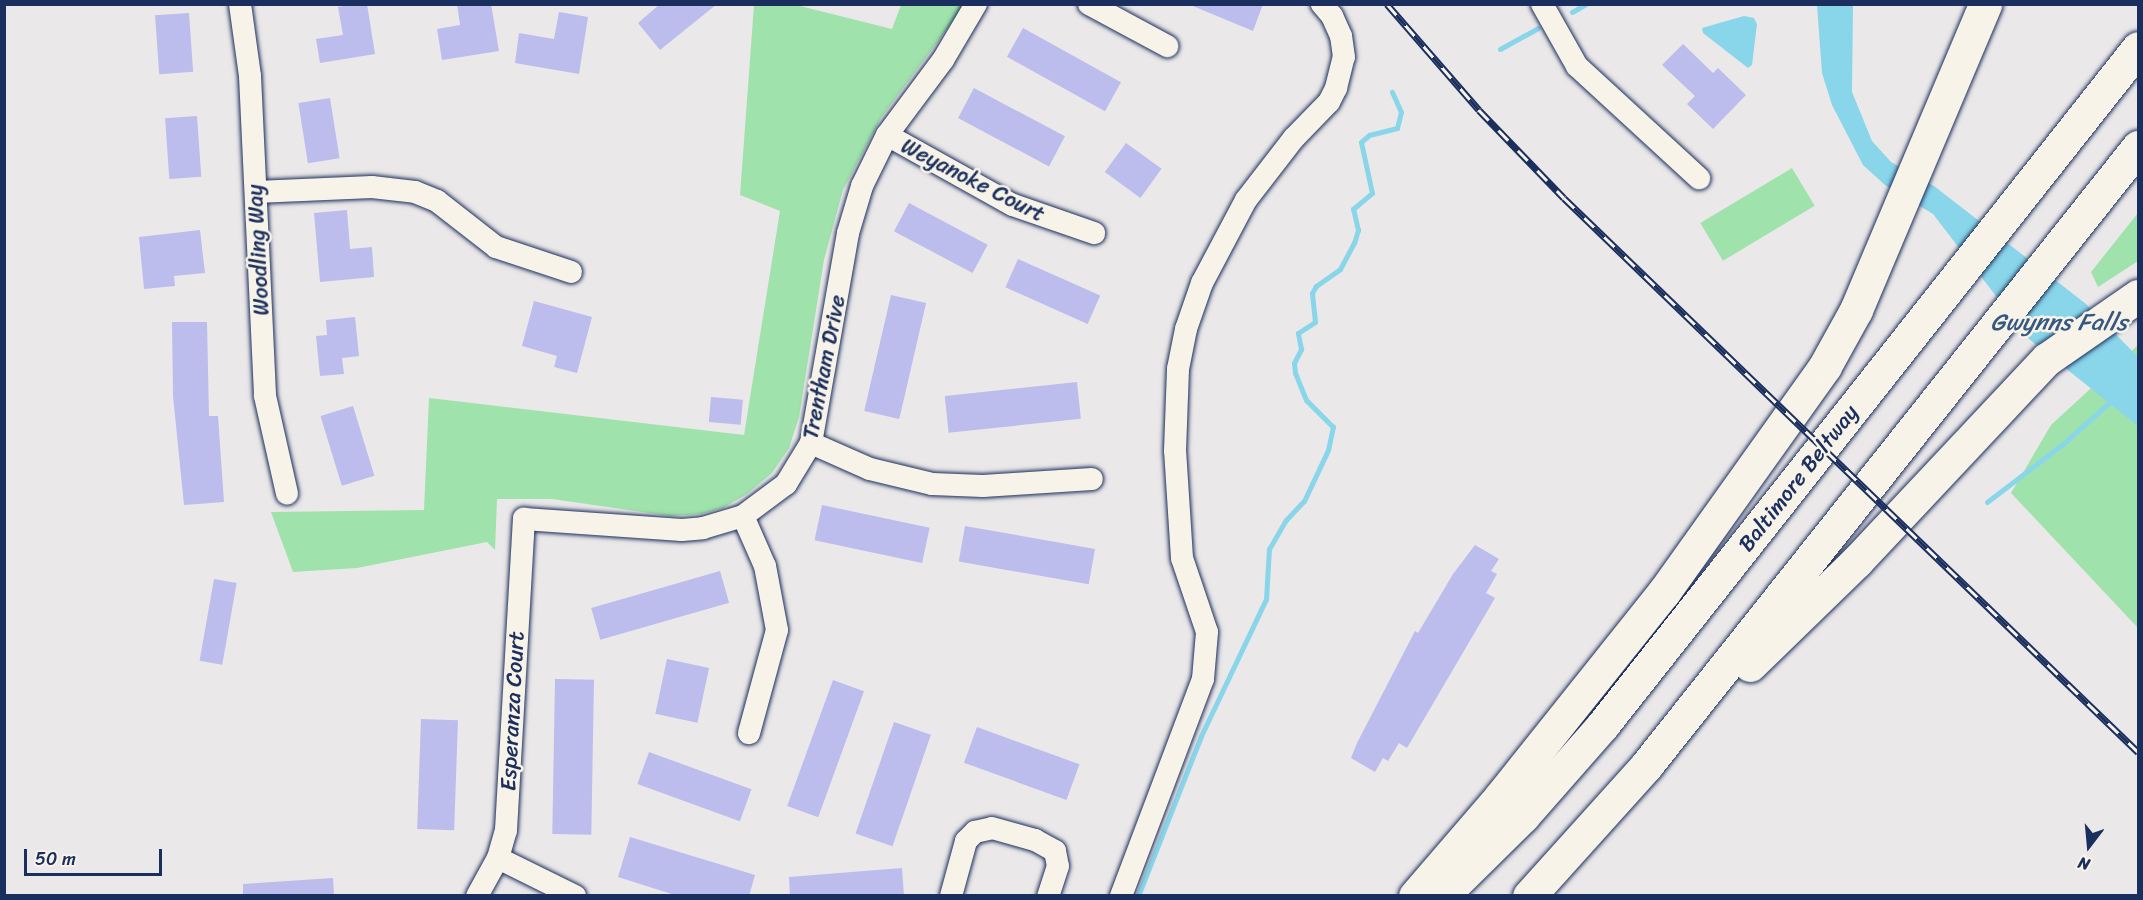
<!DOCTYPE html>
<html>
<head>
<meta charset="utf-8">
<style>
  body { margin:0 }
  #map { position:relative; width:2143px; height:900px; overflow:hidden; background:#ebe8e9; font-family:Sriracha,sans-serif }
  div>[style] { position:absolute }
  [style*='--x'] { left:calc(var(--x)*1px); top:calc(var(--y)*1px); width:calc(var(--w)*1px); rotate:calc(var(--a)*1deg) }
  .green>* { inset:0; background:#a0e2ac; transform-origin:0 0 }
  .water>* { inset:0; background:#89d5e9 }
  .stream>* { height:5px; margin:-2.5px; padding:0 2.5px; transform-origin:2.5px; border-radius:2.5px; background:#89d5e9 }
  .building>* { inset:0; background:#bcbced; transform-origin:0 0 }
  .roads { filter:drop-shadow(0 0 2px #1b2f5e) drop-shadow(0 0 2px #1b2f5e) }
  .minor>* { height:22px; margin:-11px; padding:0 11px; transform-origin:11px; border-radius:11px; background:#f7f3e8 }
  .highway>* { height:33px; margin:-16.5px; padding:0 16.5px; transform-origin:16.5px; border-radius:16.5px; background:#f7f3e8 }
  .rail>* { height:7px; margin-top:-3.5px; transform-origin:0; background:repeating-linear-gradient(90deg,#f7f3e8 0 14px,#1b2f5e 0 28px); box-sizing:border-box; border-block:2px solid #1b2f5e }
  span { translate:-50% -50%; white-space:nowrap; text-align:center; line-height:1.15; -webkit-text-stroke:5px #f7f3e8; paint-order:stroke }
  .street-label { font-size:22px; color:#1b2f5e }
  .water-label { font-size:24px; color:#365881; font-style:italic }
  .frame { position:absolute; inset:0; border:6px solid #1b2f5e; pointer-events:none }
  .north { position:absolute; left:2059px; top:816px; width:60px; height:60px; -webkit-text-stroke:4px #f7f3e8; paint-order:stroke; rotate:196deg; font-size:16px; font-weight:700; line-height:24px; text-align:center; color:#1b2f5e }
  .north::after { content:''; display:block; margin:auto; width:21px; height:27px; background:#1b2f5e; clip-path:polygon(50% 0,100% 100%,50% 72%,0 100%) }
  .scale { position:absolute; left:24px; top:849px; width:138px; height:27px; box-sizing:border-box; border:3px solid #1b2f5e; border-top:0; padding-left:8px; font-size:18px; line-height:21px; white-space:nowrap; color:#1b2f5e; -webkit-text-stroke:4px #f7f3e8; paint-order:stroke }
</style>
</head>
<body>
<div id="map">
  <div class="green">
    <div style="clip-path:polygon(754px 5px,796px 5px,892px 29px,901px 5px,965px 5px,881px 118px,843px 190px,824px 260px,799px 417px,789px 448px,772px 473px,747px 494px,723px 508px,701px 514px,670px 516px,552px 499px,497px 499px,495px 550px,487px 542px,357px 568px,293px 572px,271px 512px,424px 510px,429px 398px,744px 435px,780px 211px,740px 195px)"></div>
    <div style="left:1792px;top:168px;width:44px;height:107px;rotate:59deg"></div>
    <div style="clip-path:polygon(2138px 213px,2138px 261px,2098px 287px,2091px 272px)"></div>
    <div style="clip-path:polygon(2138px 345px,2138px 628px,2011px 493px,2051px 425px)"></div>
  </div>
  <div class="water">
    <div style="clip-path:polygon(1817px 5px,1853px 5px,1852px 92px,1872px 141px,1891px 162px,1934px 186px,2086px 304px,2138px 357px,2138px 426px,2029px 339px,1933px 214px,1885px 185px,1863px 165px,1832px 105px,1822px 73px)"></div>
    <div style="clip-path:polygon(1744px 16px,1754px 18px,1757px 24px,1752px 65px,1748px 68px,1703px 33px,1702px 28px)"></div>
  </div>
  <div class="stream">
    <div style="--x:1572;--y:12;--w:16;--a:-30"></div>
    <div style="--x:1500;--y:49;--w:43;--a:-28.9"></div>
    <div style="--x:1987;--y:502;--w:97;--a:-37.5"></div>
    <div style="--x:2064;--y:443;--w:66;--a:-41.9"></div>
    <div style="--x:1138;--y:896;--w:172;--a:-68.5"></div>
    <div style="--x:1201;--y:736;--w:152;--a:-64.6"></div>
    <div style="--x:1266;--y:599;--w:50;--a:-86.6"></div>
    <div style="--x:1269;--y:549;--w:34;--a:-60"></div>
    <div style="--x:1286;--y:520;--w:26;--a:-47"></div>
    <div style="--x:1304;--y:501;--w:56;--a:-64.8"></div>
    <div style="--x:1328;--y:450;--w:24;--a:-78"></div>
    <div style="--x:1333;--y:427;--w:38;--a:-135"></div>
    <div style="--x:1306;--y:400;--w:29;--a:-112"></div>
    <div style="--x:1295;--y:373;--w:10;--a:-96"></div>
    <div style="--x:1294;--y:363;--w:16;--a:-63"></div>
    <div style="--x:1301;--y:349;--w:16;--a:-101"></div>
    <div style="--x:1298;--y:333;--w:20;--a:-33"></div>
    <div style="--x:1315;--y:322;--w:29;--a:-96"></div>
    <div style="--x:1312;--y:293;--w:8;--a:-60"></div>
    <div style="--x:1316;--y:286;--w:29;--a:-35"></div>
    <div style="--x:1340;--y:269;--w:30;--a:-62"></div>
    <div style="--x:1354;--y:243;--w:14;--a:-73"></div>
    <div style="--x:1358;--y:230;--w:22;--a:-103"></div>
    <div style="--x:1353;--y:209;--w:25;--a:-40"></div>
    <div style="--x:1372;--y:193;--w:52;--a:-102.2"></div>
    <div style="--x:1361;--y:142;--w:11;--a:-41"></div>
    <div style="--x:1369;--y:135;--w:29;--a:-14"></div>
    <div style="--x:1397;--y:128;--w:16;--a:-76"></div>
    <div style="--x:1401;--y:112;--w:22;--a:-114"></div>
  </div>
  <div class="building">
    <div style="clip-path:polygon(354px 4px,367px 4px,375px 54px,320px 63px,316px 39px,343px 35px,338px 7px)"></div>
    <div style="clip-path:polygon(457px 4px,491px 4px,499px 51px,442px 60px,437px 29px,460px 25px)"></div>
    <div style="clip-path:polygon(660px 4px,717px 4px,660px 50px,638px 23px)"></div>
    <div style="clip-path:polygon(1188px 4px,1263px 4px,1253px 31px)"></div>
    <div style="clip-path:polygon(559px 12px,588px 17px,579px 74px,515px 63px,519px 33px,554px 39px)"></div>
    <div style="left:189px;top:13px;width:59px;height:34px;rotate:86deg"></div>
    <div style="left:1023px;top:28px;width:112px;height:33px;rotate:29deg"></div>
    <div style="clip-path:polygon(1683px 44px,1713px 73px,1718px 68px,1746px 95px,1713px 129px,1687px 104px,1695px 96px,1662px 65px)"></div>
    <div style="left:974px;top:88px;width:103px;height:34px;rotate:28deg"></div>
    <div style="left:330px;top:98px;width:61px;height:32px;rotate:81deg"></div>
    <div style="left:197px;top:116px;width:61px;height:32px;rotate:86deg"></div>
    <div style="left:1126px;top:143px;width:44px;height:36px;rotate:36deg"></div>
    <div style="left:909px;top:203px;width:89px;height:32px;rotate:28deg"></div>
    <div style="clip-path:polygon(347px 210px,350px 249px,372px 247px,374px 277px,320px 282px,314px 213px)"></div>
    <div style="clip-path:polygon(200px 230px,205px 273px,174px 276px,175px 286px,144px 289px,139px 237px)"></div>
    <div style="left:1018px;top:259px;width:90px;height:31px;rotate:24deg"></div>
    <div style="left:891px;top:295px;width:36px;height:119px;rotate:13deg"></div>
    <div style="clip-path:polygon(534px 301px,592px 317px,577px 373px,554px 367px,557px 356px,522px 346px)"></div>
    <div style="clip-path:polygon(355px 317px,359px 356px,342px 358px,344px 374px,320px 376px,316px 336px,327px 335px,326px 320px)"></div>
    <div style="clip-path:polygon(172px 322px,207px 322px,209px 416px,218px 416px,224px 502px,184px 505px,173px 396px)"></div>
    <div style="left:1077px;top:382px;width:37px;height:133px;rotate:84deg"></div>
    <div style="left:711px;top:397px;width:32px;height:25px;rotate:5deg"></div>
    <div style="left:353px;top:406px;width:73px;height:34px;rotate:73deg"></div>
    <div style="left:822px;top:505px;width:110px;height:36px;rotate:12deg"></div>
    <div style="left:965px;top:526px;width:132px;height:36px;rotate:10deg"></div>
    <div style="clip-path:polygon(1475px 545px,1499px 559px,1491px 571px,1497px 574px,1486px 593px,1495px 598px,1407px 748px,1399px 743px,1388px 761px,1383px 758px,1375px 772px,1351px 758px,1357px 743px,1415px 631px,1418px 633px,1453px 574px)"></div>
    <div style="left:720px;top:571px;width:33px;height:134px;rotate:74deg"></div>
    <div style="left:214px;top:579px;width:23px;height:83px;rotate:10deg"></div>
    <div style="left:667px;top:659px;width:43px;height:56px;rotate:12deg"></div>
    <div style="left:555px;top:679px;width:39px;height:155px;rotate:1deg"></div>
    <div style="left:833px;top:680px;width:33px;height:134px;rotate:20deg"></div>
    <div style="left:421px;top:719px;width:37px;height:110px;rotate:2deg"></div>
    <div style="left:894px;top:722px;width:39px;height:118px;rotate:19deg"></div>
    <div style="left:977px;top:727px;width:109px;height:38px;rotate:20deg"></div>
    <div style="left:649px;top:752px;width:109px;height:34px;rotate:20deg"></div>
    <div style="clip-path:polygon(630px 837px,755px 875px,749px 896px,678px 896px,618px 877px)"></div>
    <div style="clip-path:polygon(902px 868px,904px 896px,790px 896px,789px 877px)"></div>
    <div style="clip-path:polygon(333px 878px,334px 896px,243px 896px,243px 884px)"></div>
  </div>
  <div class="roads">
    <div class="minor">
      <div style="--x:240;--y:4;--w:73;--a:82.1"></div>
      <div style="--x:250;--y:76;--w:320;--a:87.3"></div>
      <div style="--x:265;--y:396;--w:100;--a:77.3"></div>
      <div style="--x:1089;--y:4;--w:89;--a:28.3"></div>
      <div style="--x:1542;--y:4;--w:71;--a:60.6"></div>
      <div style="--x:1577;--y:66;--w:166;--a:42.6"></div>
      <div style="--x:887;--y:135;--w:144;--a:29.1"></div>
      <div style="--x:1013;--y:205;--w:86;--a:19.1"></div>
      <div style="--x:256;--y:192;--w:116;--a:-2.5"></div>
      <div style="--x:372;--y:187;--w:43;--a:6.6"></div>
      <div style="--x:415;--y:192;--w:24;--a:22"></div>
      <div style="--x:437;--y:201;--w:75;--a:37.9"></div>
      <div style="--x:496;--y:247;--w:79;--a:18.4"></div>
      <div style="--x:811;--y:443;--w:64;--a:23.8"></div>
      <div style="--x:870;--y:469;--w:64;--a:13.6"></div>
      <div style="--x:932;--y:484;--w:51;--a:2.2"></div>
      <div style="--x:983;--y:486;--w:109;--a:-3.7"></div>
      <div style="--x:743;--y:516;--w:55;--a:66.3"></div>
      <div style="--x:765;--y:566;--w:65;--a:79.4"></div>
      <div style="--x:777;--y:630;--w:107;--a:105.2"></div>
      <div style="--x:498;--y:858;--w:86;--a:26.3"></div>
      <div style="--x:477;--y:896;--w:43;--a:-61.1"></div>
      <div style="--x:498;--y:858;--w:29;--a:-74"></div>
      <div style="--x:506;--y:830;--w:312;--a:-86.7"></div>
      <div style="--x:524;--y:519;--w:158;--a:4"></div>
      <div style="--x:682;--y:530;--w:21;--a:-5"></div>
      <div style="--x:703;--y:528;--w:42;--a:-16.7"></div>
      <div style="--x:743;--y:516;--w:54;--a:-36.7"></div>
      <div style="--x:786;--y:484;--w:48;--a:-58.6"></div>
      <div style="--x:811;--y:443;--w:213;--a:-80"></div>
      <div style="--x:848;--y:233;--w:49;--a:-73.4"></div>
      <div style="--x:862;--y:186;--w:57;--a:-63.9"></div>
      <div style="--x:887;--y:135;--w:94;--a:-53.3"></div>
      <div style="--x:943;--y:60;--w:65;--a:-59.5"></div>
      <div style="--x:951;--y:896;--w:57;--a:-74.7"></div>
      <div style="--x:966;--y:841;--w:13;--a:-45"></div>
      <div style="--x:975;--y:832;--w:17;--a:-13"></div>
      <div style="--x:992;--y:828;--w:45;--a:15.6"></div>
      <div style="--x:1035;--y:840;--w:23;--a:29"></div>
      <div style="--x:1055;--y:851;--w:15;--a:79"></div>
      <div style="--x:1058;--y:866;--w:32;--a:108"></div>
      <div style="--x:1121;--y:896;--w:232;--a:-69.3"></div>
      <div style="--x:1203;--y:679;--w:47;--a:-85.1"></div>
      <div style="--x:1207;--y:632;--w:78;--a:-108.7"></div>
      <div style="--x:1182;--y:558;--w:107;--a:-93.7"></div>
      <div style="--x:1175;--y:451;--w:82;--a:-87.9"></div>
      <div style="--x:1178;--y:369;--w:41;--a:-78.7"></div>
      <div style="--x:1186;--y:329;--w:49;--a:-70.8"></div>
      <div style="--x:1202;--y:283;--w:94;--a:-62.1"></div>
      <div style="--x:1246;--y:200;--w:78;--a:-52.3"></div>
      <div style="--x:1294;--y:138;--w:50;--a:-45.8"></div>
      <div style="--x:1329;--y:102;--w:16;--a:-63"></div>
      <div style="--x:1336;--y:88;--w:32;--a:-76"></div>
      <div style="--x:1344;--y:57;--w:21;--a:-98"></div>
      <div style="--x:1341;--y:36;--w:22;--a:-114"></div>
      <div style="--x:1332;--y:16;--w:16;--a:-130"></div>
    </div>
    <div class="highway">
      <div style="--x:1750;--y:665;--w:149;--a:-44.2"></div>
      <div style="--x:1857;--y:561;--w:277;--a:-46.8"></div>
      <div style="--x:2047;--y:359;--w:111;--a:-34.7"></div>
      <div style="--x:1415;--y:896;--w:132;--a:-49.3"></div>
      <div style="--x:1501;--y:796;--w:261;--a:-51.4"></div>
      <div style="--x:1664;--y:592;--w:277;--a:-54.5"></div>
      <div style="--x:1825;--y:366;--w:64;--a:-61"></div>
      <div style="--x:1856;--y:310;--w:332;--a:-67.1"></div>
      <div style="--x:1442;--y:896;--w:114;--a:-44.6"></div>
      <div style="--x:1523;--y:816;--w:120;--a:-48.7"></div>
      <div style="--x:1602;--y:726;--w:864;--a:-51.67"></div>
      <div style="--x:1529;--y:896;--w:175;--a:-48"></div>
      <div style="--x:1646;--y:766;--w:791;--a:-51.52"></div>
    </div>
  </div>
  <div class="rail">
    <div style="--x:1387;--y:4;--w:140;--a:49"></div>
    <div style="--x:1479;--y:110;--w:122;--a:46"></div>
    <div style="--x:1564;--y:198;--w:798;--a:43.98"></div>
  </div>
  <div class="street-label">
    <span style="left:973px;top:180px;rotate:27deg">Weyanoke Court</span>
    <span style="left:258px;top:250px;rotate:-93deg">Woodling Way</span>
    <span style="left:824px;top:367px;rotate:-79deg">Trentham Drive</span>
    <span style="left:1798px;top:478px;rotate:-52deg">Baltimore Beltway</span>
    <span style="left:512px;top:711px;rotate:-87deg">Esperanza Court</span>
  </div>
  <div class="water-label">
    <span style="left:2059px;top:323px">Gwynns Falls</span>
  </div>
  <div class="frame"></div>
  <div class="north">N</div>
  <div class="scale">50 m</div>
</div>
</body>
</html>
